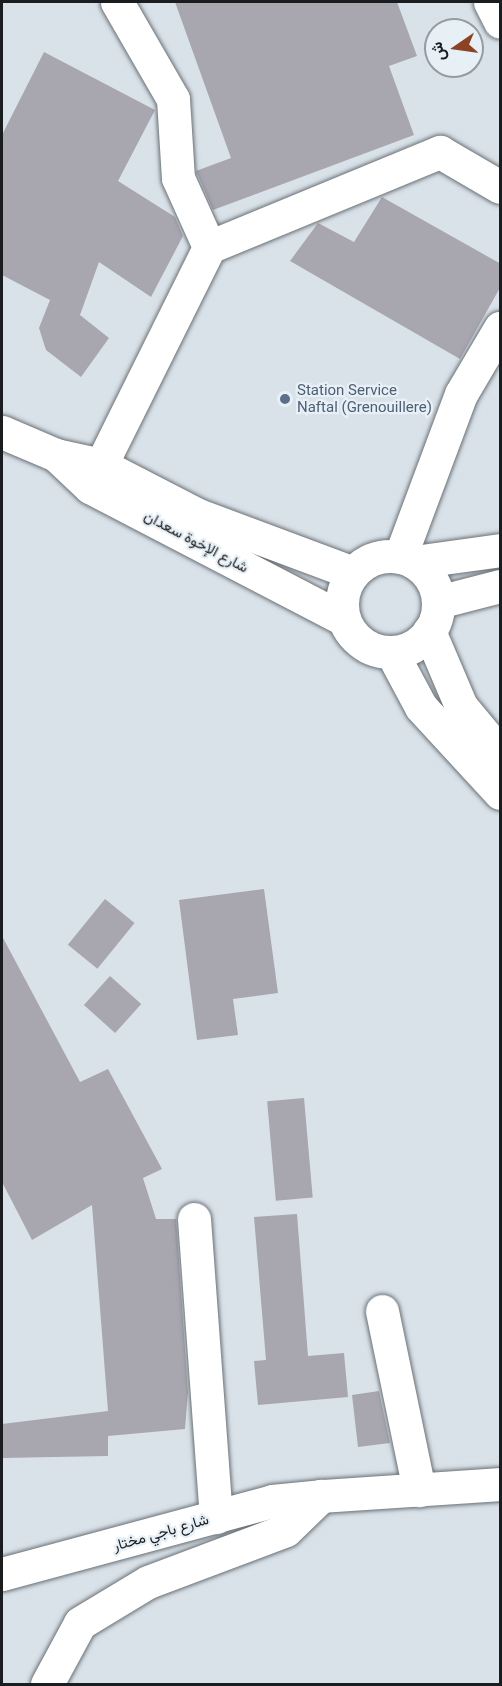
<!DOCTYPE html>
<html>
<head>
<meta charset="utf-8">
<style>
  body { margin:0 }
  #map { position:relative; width:502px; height:1686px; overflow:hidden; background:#dae2e9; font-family:Roboto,Vazirmatn,sans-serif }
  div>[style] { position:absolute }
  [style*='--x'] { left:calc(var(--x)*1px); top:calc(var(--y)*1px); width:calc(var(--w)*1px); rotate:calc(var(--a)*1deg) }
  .building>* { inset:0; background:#a8a6af; transform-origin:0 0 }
  .roads { filter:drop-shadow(0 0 2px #697176) drop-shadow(0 0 2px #697176) }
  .minor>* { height:33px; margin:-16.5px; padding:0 16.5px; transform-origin:16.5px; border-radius:16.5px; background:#fff }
  .minor>.ring { margin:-16.5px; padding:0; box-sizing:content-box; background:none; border:33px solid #fff; border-radius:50% }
  .dots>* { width:16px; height:16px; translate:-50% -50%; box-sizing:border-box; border:3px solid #e7f0f6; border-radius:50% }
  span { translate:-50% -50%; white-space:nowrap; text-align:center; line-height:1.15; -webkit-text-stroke:4.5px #e7f0f6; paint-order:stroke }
  .service-label { font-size:15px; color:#4e5e75 }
  .left { translate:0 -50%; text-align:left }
  .street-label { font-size:15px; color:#1a1d1f }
  .frame { position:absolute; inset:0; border:3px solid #1a1d1f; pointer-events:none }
  .north { position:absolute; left:424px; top:18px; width:60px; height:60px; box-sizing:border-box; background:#e7f0f6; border:2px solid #959ca0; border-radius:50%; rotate:257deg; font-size:16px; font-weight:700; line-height:24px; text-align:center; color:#1a1d1f }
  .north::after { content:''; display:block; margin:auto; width:21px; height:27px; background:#8b4323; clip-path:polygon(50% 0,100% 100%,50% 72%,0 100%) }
</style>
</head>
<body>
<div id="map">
  <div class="building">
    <div style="clip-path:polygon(175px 2px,397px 2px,417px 56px,389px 66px,414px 135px,213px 210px,196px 171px,231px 158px)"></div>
    <div style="clip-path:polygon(44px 52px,155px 110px,118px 181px,175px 217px,183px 236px,151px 297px,99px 262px,80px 315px,109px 338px,81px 377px,46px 350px,39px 328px,50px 300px,2px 275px,2px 135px)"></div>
    <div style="clip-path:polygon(382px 197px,501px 264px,501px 286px,460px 359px,290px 261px,318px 223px,354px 242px)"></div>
    <div style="clip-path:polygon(264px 889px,278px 993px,233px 999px,238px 1035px,197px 1040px,179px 900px)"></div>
    <div style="left:105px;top:899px;width:38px;height:59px;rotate:39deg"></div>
    <div style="clip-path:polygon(2px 936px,80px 1082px,108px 1069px,162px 1169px,143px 1178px,156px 1219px,176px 1219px,188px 1392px,185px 1429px,108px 1436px,108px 1456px,2px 1458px,2px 1424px,108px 1411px,92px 1205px,32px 1240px,2px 1182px)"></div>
    <div style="left:110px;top:976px;width:42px;height:39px;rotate:42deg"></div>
    <div style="left:304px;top:1098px;width:100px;height:37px;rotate:85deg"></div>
    <div style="clip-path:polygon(297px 1214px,308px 1356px,344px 1353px,348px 1397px,258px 1405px,254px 1361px,266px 1360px,254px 1217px)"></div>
    <div style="clip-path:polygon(379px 1391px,390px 1443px,358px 1447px,352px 1395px)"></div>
  </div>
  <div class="roads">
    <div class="minor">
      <div style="--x:117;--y:2;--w:112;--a:60"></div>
      <div style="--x:173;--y:99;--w:79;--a:86.4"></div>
      <div style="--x:178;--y:178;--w:76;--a:65.8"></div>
      <div style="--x:490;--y:2;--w:22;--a:63"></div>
      <div style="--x:2;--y:432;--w:59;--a:23.1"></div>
      <div style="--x:56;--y:455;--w:46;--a:12.5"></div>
      <div style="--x:101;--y:465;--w:109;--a:27.3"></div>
      <div style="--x:198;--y:515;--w:165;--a:20.5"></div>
      <div style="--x:56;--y:455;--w:47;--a:43.3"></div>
      <div style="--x:90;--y:487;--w:286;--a:27.5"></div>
      <div style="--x:101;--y:465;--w:243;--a:-63.6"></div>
      <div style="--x:209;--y:247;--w:250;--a:-22.4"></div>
      <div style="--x:440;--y:152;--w:69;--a:30.3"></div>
      <div class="ring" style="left:342px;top:556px;width:63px;height:63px"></div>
      <div style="--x:400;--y:557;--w:174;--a:-69.5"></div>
      <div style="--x:461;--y:394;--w:77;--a:-59.4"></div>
      <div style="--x:414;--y:562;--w:87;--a:-7.9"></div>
      <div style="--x:438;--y:602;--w:64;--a:-14.5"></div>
      <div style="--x:429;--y:631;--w:82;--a:66.9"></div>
      <div style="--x:461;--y:706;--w:61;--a:50.3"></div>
      <div style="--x:392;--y:653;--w:61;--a:61.8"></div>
      <div style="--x:421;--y:707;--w:117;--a:47.4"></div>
      <div style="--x:194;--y:1219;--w:299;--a:85.8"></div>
      <div style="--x:382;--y:1311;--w:183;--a:78.3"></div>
      <div style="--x:2;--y:1574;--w:280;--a:-15.1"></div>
      <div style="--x:272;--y:1501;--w:49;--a:-5.8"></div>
      <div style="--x:47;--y:1684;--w:69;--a:-61.6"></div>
      <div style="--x:80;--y:1623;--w:79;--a:-31.1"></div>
      <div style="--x:148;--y:1582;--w:147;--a:-20.6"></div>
      <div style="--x:286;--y:1530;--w:49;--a:-44.2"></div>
      <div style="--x:321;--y:1496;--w:179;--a:-3.8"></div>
    </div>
  </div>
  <div class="dots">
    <div style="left:285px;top:399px;background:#5c6f8a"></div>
  </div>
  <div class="service-label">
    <span class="left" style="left:297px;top:399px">Station Service<br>Naftal (Grenouillere)</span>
  </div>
  <div class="street-label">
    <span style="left:196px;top:542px;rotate:28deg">شارع الإخوة سعدان</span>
    <span style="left:161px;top:1533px;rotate:-16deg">شارع باجي مختار</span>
  </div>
  <div class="frame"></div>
  <div class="north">ش</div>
</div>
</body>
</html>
